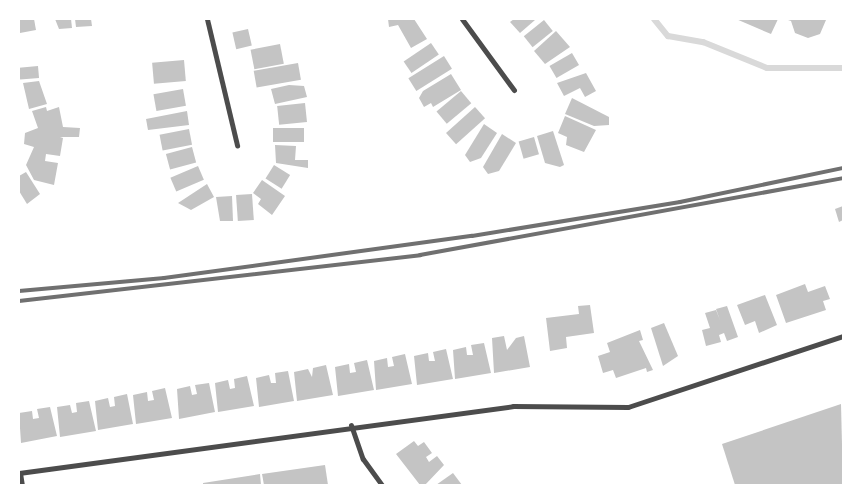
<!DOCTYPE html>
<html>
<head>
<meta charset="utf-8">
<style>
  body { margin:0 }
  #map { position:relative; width:862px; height:504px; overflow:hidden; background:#fff; font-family:"PT Sans Narrow",sans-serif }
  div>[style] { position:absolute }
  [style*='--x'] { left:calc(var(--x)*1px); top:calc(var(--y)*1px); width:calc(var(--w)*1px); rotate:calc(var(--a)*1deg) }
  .stream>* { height:6px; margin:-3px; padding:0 3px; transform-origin:3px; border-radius:3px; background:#d9d9d9 }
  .building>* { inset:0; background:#c4c4c4; transform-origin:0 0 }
  .minor>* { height:5px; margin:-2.5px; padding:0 2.5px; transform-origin:2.5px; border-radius:2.5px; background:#4c4c4c }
  .rail>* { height:4px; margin:-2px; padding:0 2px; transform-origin:2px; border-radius:2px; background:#707070 }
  span { translate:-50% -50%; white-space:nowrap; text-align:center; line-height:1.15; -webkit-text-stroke:4px #fff; paint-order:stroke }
  .frame { position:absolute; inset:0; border:20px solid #fff; pointer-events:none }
</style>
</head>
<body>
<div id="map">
  <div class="stream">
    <div style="--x:654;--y:19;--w:22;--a:51"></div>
    <div style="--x:668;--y:36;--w:36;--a:10"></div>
    <div style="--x:703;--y:42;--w:69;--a:22.1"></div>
    <div style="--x:767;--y:68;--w:76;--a:0"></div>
  </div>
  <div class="building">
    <div style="clip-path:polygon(19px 19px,34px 19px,36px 30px,20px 33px)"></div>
    <div style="clip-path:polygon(55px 19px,71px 19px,72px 28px,59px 29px)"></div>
    <div style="clip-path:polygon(75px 19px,91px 19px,92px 26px,76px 27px)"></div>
    <div style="clip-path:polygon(388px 19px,414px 19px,427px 39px,411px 48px,398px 25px,389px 27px)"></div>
    <div style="clip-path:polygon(514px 19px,533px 19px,535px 20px,520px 33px,510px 22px)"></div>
    <div style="clip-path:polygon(736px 19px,778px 19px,771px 34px)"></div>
    <div style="clip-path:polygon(785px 19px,825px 19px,826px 20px,820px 34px,808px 38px,795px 33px,791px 21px)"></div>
    <div style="left:544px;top:20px;width:14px;height:26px;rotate:51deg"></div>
    <div style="left:248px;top:29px;width:17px;height:16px;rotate:77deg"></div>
    <div style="clip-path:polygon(556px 31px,570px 47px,545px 64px,534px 51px)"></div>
    <div style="left:431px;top:43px;width:14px;height:33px;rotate:56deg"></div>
    <div style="left:280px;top:44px;width:20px;height:30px;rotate:79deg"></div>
    <div style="left:572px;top:53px;width:14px;height:26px;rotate:60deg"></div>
    <div style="left:444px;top:56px;width:15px;height:42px;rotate:58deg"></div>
    <div style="left:184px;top:60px;width:21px;height:32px;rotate:85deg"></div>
    <div style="left:298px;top:63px;width:17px;height:45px;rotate:80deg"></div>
    <div style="left:38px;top:66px;width:12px;height:19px;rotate:85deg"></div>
    <div style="clip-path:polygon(586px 73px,596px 91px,585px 97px,580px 88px,564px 96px,557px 83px)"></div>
    <div style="clip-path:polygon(451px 74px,461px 90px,433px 107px,431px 103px,424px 107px,419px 98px,423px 91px)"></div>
    <div style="clip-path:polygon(39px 81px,47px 104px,29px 109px,23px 83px)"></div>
    <div style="clip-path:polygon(289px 85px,304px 86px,307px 97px,275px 104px,271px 89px)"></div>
    <div style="left:183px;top:89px;width:17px;height:30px;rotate:80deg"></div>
    <div style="left:461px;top:91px;width:16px;height:32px;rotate:50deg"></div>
    <div style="clip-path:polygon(572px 98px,609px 117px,609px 125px,594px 126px,565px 114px)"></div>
    <div style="left:305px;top:103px;width:19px;height:28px;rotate:84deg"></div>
    <div style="clip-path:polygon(46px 107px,47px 111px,59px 107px,63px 127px,80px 128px,79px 137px,60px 137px,63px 138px,60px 156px,46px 154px,45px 161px,58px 163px,54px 185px,34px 180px,26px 165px,34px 147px,24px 144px,25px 133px,38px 128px,32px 111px)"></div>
    <div style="left:475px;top:107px;width:15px;height:39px;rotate:48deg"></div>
    <div style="clip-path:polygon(187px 111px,189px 125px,148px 130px,146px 119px)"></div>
    <div style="clip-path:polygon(565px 116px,596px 130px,584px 152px,566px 145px,567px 137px,558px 133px)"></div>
    <div style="clip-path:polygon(484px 124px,497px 133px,481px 158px,470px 162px,465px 155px)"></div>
    <div style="left:304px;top:128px;width:14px;height:31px;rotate:90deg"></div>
    <div style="left:189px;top:129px;width:16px;height:30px;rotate:79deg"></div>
    <div style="clip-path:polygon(553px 131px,564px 165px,560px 167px,545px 163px,537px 136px)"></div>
    <div style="clip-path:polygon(502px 134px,516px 143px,499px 171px,488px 174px,483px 167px)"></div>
    <div style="left:534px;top:137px;width:18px;height:16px;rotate:74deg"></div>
    <div style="clip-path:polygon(275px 145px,296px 146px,295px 160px,308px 160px,308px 168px,276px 163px)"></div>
    <div style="left:192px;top:147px;width:16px;height:27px;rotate:75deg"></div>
    <div style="left:274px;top:165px;width:19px;height:16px;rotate:32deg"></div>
    <div style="left:198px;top:166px;width:15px;height:30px;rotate:67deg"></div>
    <div style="clip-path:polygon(26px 172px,40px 194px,27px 204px,19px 191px,19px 176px)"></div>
    <div style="clip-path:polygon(262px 180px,285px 196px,272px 215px,258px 204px,261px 199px,253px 193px)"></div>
    <div style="clip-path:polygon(207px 184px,214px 197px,191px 210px,178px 203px)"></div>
    <div style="left:252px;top:194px;width:26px;height:16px;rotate:86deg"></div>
    <div style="clip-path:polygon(232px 196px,233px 221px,220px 221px,216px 197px)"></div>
    <div style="clip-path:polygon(843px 206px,843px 220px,839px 222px,835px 209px)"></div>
    <div style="clip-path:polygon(805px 284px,808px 292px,825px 286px,830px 299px,823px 301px,826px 310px,786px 323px,776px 295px)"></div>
    <div style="clip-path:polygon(765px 295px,777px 325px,759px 333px,755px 321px,745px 325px,737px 305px)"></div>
    <div style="clip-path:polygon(590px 305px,594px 333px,566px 337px,567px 348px,550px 351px,546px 318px,579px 314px,578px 306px)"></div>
    <div style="clip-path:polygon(727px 306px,738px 337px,727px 341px,724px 333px,719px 335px,721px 342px,706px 346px,702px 330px,710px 328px,705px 313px,716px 310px,720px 320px,716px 309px)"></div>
    <div style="clip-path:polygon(664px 323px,678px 356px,663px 366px,651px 328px)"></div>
    <div style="clip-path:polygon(640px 330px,643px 340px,639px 341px,653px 370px,647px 372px,646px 368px,616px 378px,613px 370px,603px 373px,598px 356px,610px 352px,607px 343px)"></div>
    <div style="clip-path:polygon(504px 336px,507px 350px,516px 338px,524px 336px,530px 367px,494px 373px,492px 338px)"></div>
    <div style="clip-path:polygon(484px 343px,491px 373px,455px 379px,453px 350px,466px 347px,467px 355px,473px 355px,471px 345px)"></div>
    <div style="clip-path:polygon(446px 349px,453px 379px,417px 385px,414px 356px,428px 353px,429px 361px,435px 361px,433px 352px)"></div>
    <div style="clip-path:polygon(405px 354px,412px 384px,376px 390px,374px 361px,387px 358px,388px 367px,394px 366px,392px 357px)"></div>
    <div style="clip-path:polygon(367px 360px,374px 390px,338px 396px,335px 367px,349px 364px,350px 373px,356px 372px,354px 363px)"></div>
    <div style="clip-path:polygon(326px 365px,333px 395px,297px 401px,294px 372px,308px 369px,312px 377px,313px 368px)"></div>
    <div style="clip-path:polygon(288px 371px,294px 401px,259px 407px,256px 378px,269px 375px,271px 383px,276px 383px,275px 373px)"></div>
    <div style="clip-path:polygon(247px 376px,254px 406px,218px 412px,215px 383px,228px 380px,230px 389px,235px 388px,234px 379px)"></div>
    <div style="clip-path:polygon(209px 383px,215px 412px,179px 419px,177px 389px,190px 386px,192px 395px,197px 394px,195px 385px)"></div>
    <div style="clip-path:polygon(165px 388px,172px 418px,136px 424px,133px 395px,147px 392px,148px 401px,154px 400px,152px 391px)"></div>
    <div style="clip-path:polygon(127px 394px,133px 424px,98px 430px,95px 401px,108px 398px,110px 407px,115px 406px,114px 397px)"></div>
    <div style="clip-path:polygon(89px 401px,96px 431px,60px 437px,57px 407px,70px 405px,72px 413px,77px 412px,76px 403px)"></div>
    <div style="clip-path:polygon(841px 404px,843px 485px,735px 485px,722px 444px)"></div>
    <div style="clip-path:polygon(50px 407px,57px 436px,21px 443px,19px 413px,32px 411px,33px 419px,39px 418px,37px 409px)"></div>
    <div style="clip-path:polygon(414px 441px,418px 446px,424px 442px,432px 453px,426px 457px,429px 462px,437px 456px,444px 465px,425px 485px,420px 485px,396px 454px)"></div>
    <div style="clip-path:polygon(325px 465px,328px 485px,264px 485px,262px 474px)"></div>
    <div style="clip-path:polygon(453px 473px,462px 485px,436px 485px)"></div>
    <div style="clip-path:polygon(260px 474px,261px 485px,203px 485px,203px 483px)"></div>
  </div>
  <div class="minor">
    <div style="--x:207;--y:19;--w:130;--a:76.6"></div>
    <div style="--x:462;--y:19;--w:88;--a:53.8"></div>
    <div style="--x:351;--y:425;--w:36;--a:71"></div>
    <div style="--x:363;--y:459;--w:32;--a:54"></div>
    <div style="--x:19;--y:473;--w:499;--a:-7.7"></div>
    <div style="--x:513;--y:406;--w:115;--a:0.5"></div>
    <div style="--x:628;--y:407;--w:226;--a:-18.3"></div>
    <div style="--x:20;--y:473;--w:12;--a:81"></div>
  </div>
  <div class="rail">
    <div style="--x:19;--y:291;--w:146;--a:-5.1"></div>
    <div style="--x:164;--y:278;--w:311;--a:-7.8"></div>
    <div style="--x:472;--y:236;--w:211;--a:-9.3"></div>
    <div style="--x:680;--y:202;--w:167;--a:-11.8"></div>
    <div style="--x:19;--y:301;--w:404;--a:-6.5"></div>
    <div style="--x:420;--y:255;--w:430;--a:-10.3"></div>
  </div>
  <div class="frame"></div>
</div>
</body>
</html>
